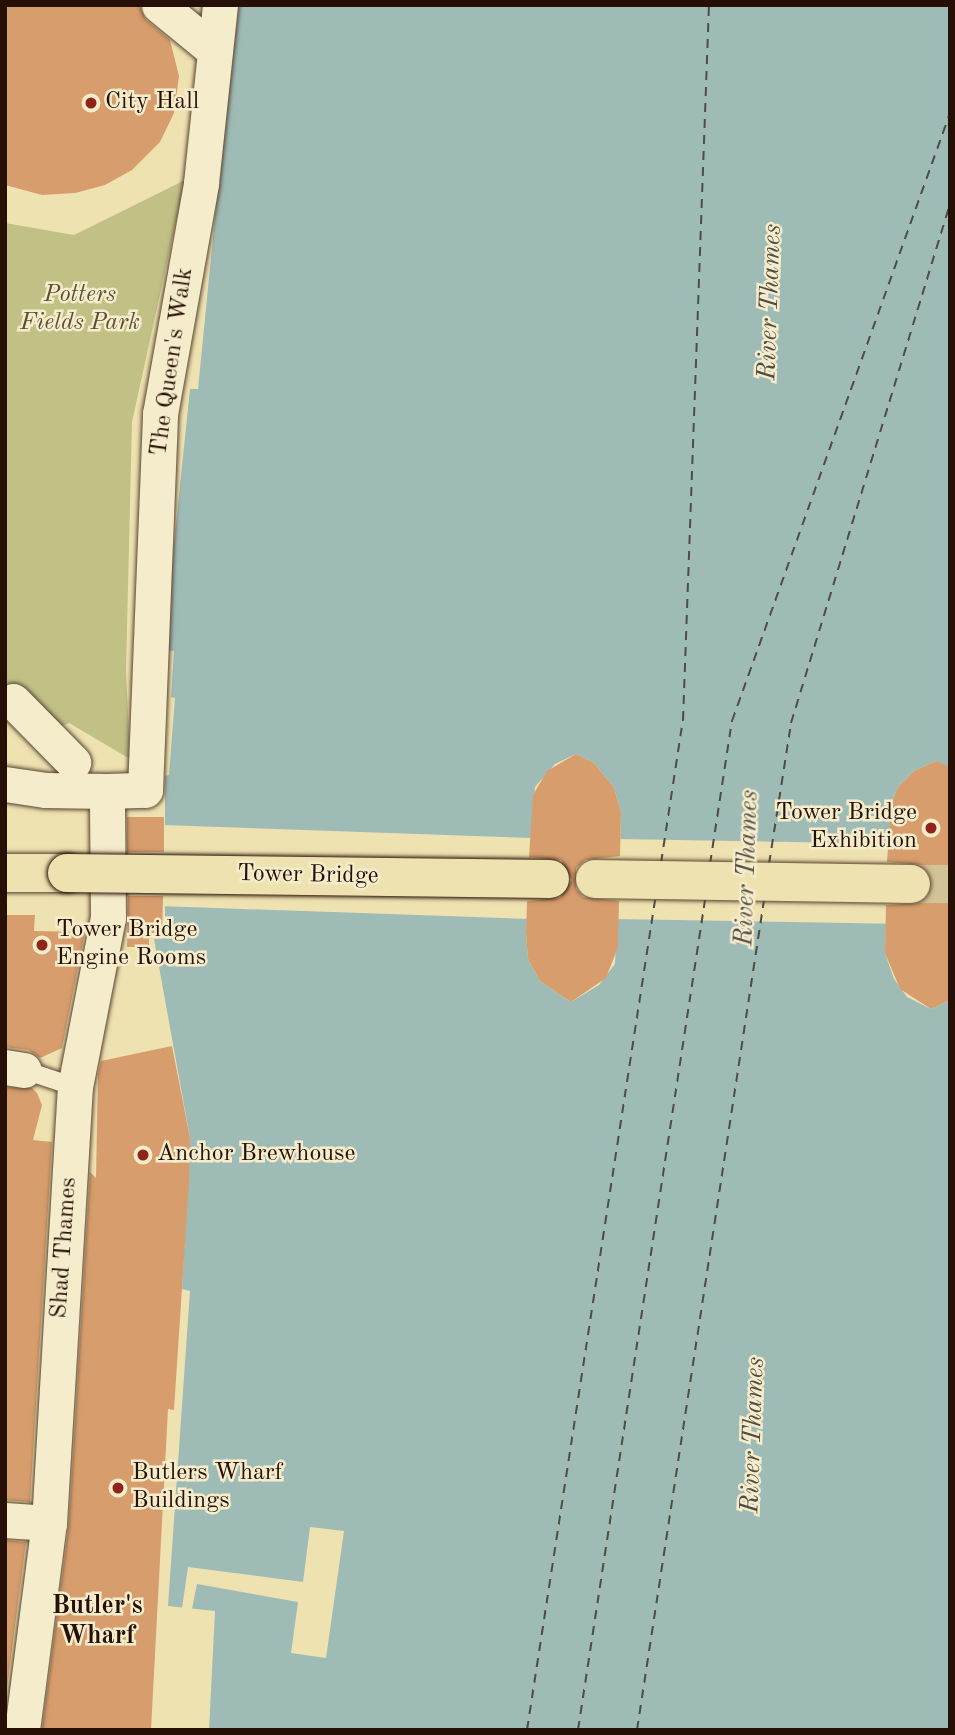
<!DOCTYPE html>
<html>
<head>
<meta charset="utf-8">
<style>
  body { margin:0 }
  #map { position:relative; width:955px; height:1735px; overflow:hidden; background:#efe2b1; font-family:"Old Standard TT",serif }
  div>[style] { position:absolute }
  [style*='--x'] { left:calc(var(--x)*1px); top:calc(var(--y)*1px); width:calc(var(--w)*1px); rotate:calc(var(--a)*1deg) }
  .green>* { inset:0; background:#c1c186 }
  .water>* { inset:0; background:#9fbbb6 }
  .pier>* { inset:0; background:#efe2b1; transform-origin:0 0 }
  .ferry>* { height:2px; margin-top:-1px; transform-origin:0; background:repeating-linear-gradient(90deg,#504c43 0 9px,transparent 0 16px) }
  .building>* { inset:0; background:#d79d6d; transform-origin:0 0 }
  .highway-tunnel>* { height:38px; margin-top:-19px; transform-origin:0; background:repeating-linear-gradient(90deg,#d1c297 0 38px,transparent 0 57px) }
  .roads { filter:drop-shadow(0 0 2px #584430) drop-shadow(0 0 2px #584430) }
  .lane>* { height:18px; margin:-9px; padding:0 9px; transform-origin:9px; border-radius:9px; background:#f5eccc }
  .street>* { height:35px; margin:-17.5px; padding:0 17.5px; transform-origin:17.5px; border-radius:17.5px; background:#f5eccc }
  .highway>* { height:38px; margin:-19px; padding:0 19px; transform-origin:19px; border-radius:19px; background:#efe2b1 }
  .bridges { filter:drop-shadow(0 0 2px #261005) drop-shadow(0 0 2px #261005) }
  .highway-bridge>* { height:38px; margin:-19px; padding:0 19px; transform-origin:19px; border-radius:19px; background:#efe2b1 }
  .dots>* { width:19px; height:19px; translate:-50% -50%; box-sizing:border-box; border:4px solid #f5eccc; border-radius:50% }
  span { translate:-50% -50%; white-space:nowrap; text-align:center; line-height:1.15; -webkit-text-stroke:5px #f5eccc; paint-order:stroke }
  .poi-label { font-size:24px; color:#261005 }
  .left { translate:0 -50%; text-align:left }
  .right { translate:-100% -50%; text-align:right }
  .park-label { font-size:24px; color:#5c4e32; font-style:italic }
  .street-label { font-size:24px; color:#261005 }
  .water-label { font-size:26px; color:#504c43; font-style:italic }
  .neighbourhood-label { font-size:26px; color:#261005; font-weight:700 }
  .frame { position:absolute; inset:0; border:7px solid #261005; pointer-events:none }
</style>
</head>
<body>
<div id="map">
  <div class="green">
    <div style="clip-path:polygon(185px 180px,132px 422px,126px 670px,130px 759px,69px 723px,58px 728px,5px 680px,5px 223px,74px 235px)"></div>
  </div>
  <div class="water">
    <div style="clip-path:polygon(evenodd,236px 5px,950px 5px,950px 768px,936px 761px,914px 771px,898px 787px,891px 804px,885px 953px,894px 979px,907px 997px,931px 1009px,950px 1000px,950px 1730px,209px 1730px,215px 1611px,168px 1606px,190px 1291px,182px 1289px,190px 1138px,154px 939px,165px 938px,165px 776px,169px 775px,175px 698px,171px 697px,174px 651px,163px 650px,190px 389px,198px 389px,236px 5px,576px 754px,594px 763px,614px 788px,621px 812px,620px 856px,615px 964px,599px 985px,571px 1002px,540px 981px,528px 959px,526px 933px,535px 787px,555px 764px,576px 754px)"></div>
  </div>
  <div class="pier">
    <div style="left:533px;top:838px;width:81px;height:370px;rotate:92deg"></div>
    <div style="left:617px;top:839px;width:274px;height:80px;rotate:1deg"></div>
    <div style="clip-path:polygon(310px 1527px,344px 1531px,326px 1658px,291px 1653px,298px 1602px,197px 1584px,192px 1609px,182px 1608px,188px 1567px,303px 1582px)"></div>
  </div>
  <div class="ferry">
    <div style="--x:661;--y:863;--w:145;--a:-81.3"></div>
    <div style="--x:683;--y:720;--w:715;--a:-87.92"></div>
    <div style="--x:710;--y:864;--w:145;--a:-81.3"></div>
    <div style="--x:732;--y:721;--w:646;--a:-70.27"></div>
    <div style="--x:769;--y:864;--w:143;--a:-81.1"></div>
    <div style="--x:791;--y:723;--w:543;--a:-72.97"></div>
    <div style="--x:527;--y:1730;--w:840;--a:-81.23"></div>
    <div style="--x:578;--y:1730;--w:840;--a:-81.3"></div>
    <div style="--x:637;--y:1730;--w:840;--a:-81.3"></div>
  </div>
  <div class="building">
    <div style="clip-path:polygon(5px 5px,139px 5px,146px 20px,170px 40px,179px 76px,174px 113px,160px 142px,132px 170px,105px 185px,75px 193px,42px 195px,5px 185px)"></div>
    <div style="clip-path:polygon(576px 754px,594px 763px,614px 788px,621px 812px,620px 856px,585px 860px,576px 868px,576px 889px,583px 897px,619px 901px,618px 947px,606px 978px,571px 1002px,540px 981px,528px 959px,526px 933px,527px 901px,560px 898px,572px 880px,561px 860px,529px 857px,533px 795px,547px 771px)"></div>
    <div style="clip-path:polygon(936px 761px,950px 767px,950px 1000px,931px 1009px,900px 989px,885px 953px,886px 905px,921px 903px,933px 885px,922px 865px,887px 862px,891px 804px,898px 787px,914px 771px)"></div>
    <div style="left:127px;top:817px;width:37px;height:35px"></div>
    <div style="clip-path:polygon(128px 896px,163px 896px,162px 938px,149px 939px,149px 947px,127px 947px)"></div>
    <div style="clip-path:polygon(5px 915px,35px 915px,34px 931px,85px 932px,62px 1048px,40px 1058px,28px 1050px,5px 1047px)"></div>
    <div style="clip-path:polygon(172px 1046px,190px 1138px,189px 1182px,174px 1410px,168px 1409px,151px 1730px,42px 1730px,69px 1524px,90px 1172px,96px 1178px,98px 1075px,101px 1061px)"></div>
    <div style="clip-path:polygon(5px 1087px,32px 1088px,37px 1093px,42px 1105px,33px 1140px,52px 1142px,30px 1502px,5px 1500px)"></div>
    <div style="clip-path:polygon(5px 1540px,26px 1542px,5px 1703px)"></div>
  </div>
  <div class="highway-tunnel">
    <div style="--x:911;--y:884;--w:39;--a:0"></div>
  </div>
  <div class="roads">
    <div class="lane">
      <div style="--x:24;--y:1070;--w:54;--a:18.4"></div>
    </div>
    <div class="street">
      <div style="--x:159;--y:5;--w:72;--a:39.4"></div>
      <div style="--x:13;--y:701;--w:86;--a:45.5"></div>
      <div style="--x:5;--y:784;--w:40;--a:8.5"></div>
      <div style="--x:45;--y:790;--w:62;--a:0.9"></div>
      <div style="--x:5;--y:1067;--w:19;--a:9"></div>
      <div style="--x:5;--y:1520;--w:44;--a:3.9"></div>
      <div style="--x:22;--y:1730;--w:209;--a:-82.6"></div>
      <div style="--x:49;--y:1523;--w:437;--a:-86.6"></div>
      <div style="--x:75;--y:1087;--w:172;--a:-79"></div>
      <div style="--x:108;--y:918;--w:127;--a:-90.5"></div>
      <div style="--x:107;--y:791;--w:38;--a:-2"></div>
      <div style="--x:145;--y:790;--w:376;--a:-87.7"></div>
      <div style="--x:160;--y:414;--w:235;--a:-79.9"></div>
      <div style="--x:201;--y:183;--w:179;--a:-83.9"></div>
    </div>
    <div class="highway">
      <div style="--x:5;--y:873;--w:62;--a:0"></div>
      <div style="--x:595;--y:879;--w:316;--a:0.9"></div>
    </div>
  </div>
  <div class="bridges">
    <div class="highway-bridge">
      <div style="--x:67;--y:873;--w:483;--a:0.7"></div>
    </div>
  </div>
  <div class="dots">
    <div style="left:91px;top:103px;background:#8f2418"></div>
    <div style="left:931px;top:828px;background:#8f2418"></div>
    <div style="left:42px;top:945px;background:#8f2418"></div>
    <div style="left:143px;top:1155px;background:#8f2418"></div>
    <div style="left:118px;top:1488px;background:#8f2418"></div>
  </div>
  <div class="poi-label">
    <span class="left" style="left:105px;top:103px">City Hall</span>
    <span class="right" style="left:917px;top:828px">Tower Bridge<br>Exhibition</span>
    <span class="left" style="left:56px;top:945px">Tower Bridge<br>Engine Rooms</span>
    <span class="left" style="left:157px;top:1155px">Anchor Brewhouse</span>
    <span class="left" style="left:132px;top:1488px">Butlers Wharf<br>Buildings</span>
  </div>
  <div class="park-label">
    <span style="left:80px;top:310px">Potters<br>Fields Park</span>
  </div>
  <div class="street-label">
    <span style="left:173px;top:362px;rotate:-82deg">The Queen's Walk</span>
    <span style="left:308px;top:876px;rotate:1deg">Tower Bridge</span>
    <span style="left:65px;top:1248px;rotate:-86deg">Shad Thames</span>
  </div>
  <div class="water-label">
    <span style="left:771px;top:302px;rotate:-88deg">River Thames</span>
    <span style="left:748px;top:868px;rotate:-88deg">River Thames</span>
    <span style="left:754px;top:1435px;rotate:-88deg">River Thames</span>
  </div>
  <div class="neighbourhood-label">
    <span style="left:97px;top:1622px">Butler's<br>Wharf</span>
  </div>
  <div class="frame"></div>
</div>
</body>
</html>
